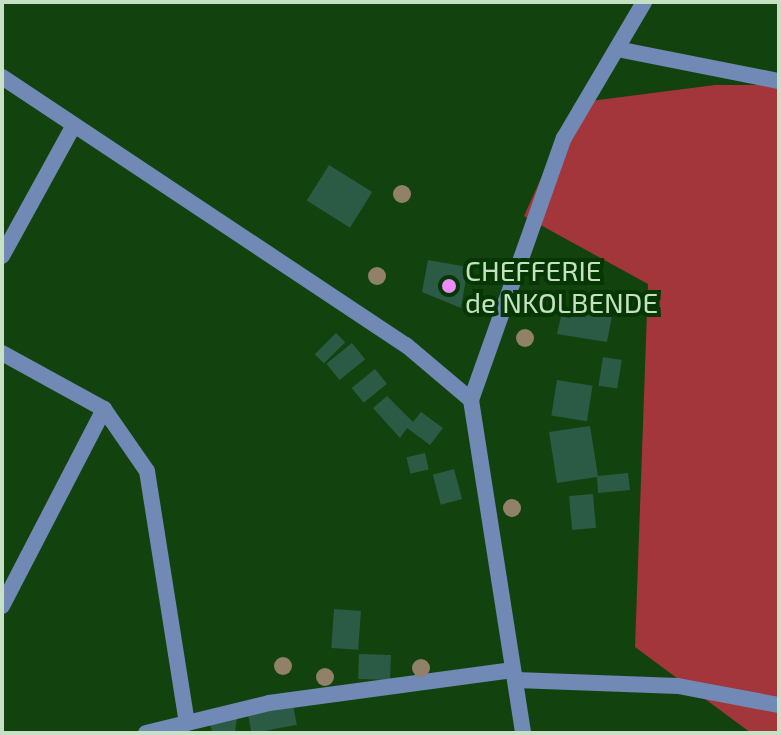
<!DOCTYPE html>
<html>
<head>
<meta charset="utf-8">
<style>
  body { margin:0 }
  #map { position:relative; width:781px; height:735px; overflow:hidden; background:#12420e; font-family:"Exo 2",sans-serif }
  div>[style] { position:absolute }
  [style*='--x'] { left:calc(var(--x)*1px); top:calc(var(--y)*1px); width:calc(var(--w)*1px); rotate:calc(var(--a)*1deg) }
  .green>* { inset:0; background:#a2363a }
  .building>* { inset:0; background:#2b5b45; transform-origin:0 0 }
  .minor>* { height:16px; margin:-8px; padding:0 8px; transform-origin:8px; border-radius:8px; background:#7089b5 }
  .tertiary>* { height:16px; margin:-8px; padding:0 8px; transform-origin:8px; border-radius:8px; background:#7089b5 }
  .trees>* { width:18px; height:18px; margin:-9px; border-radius:50%; background:#908168 }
  .dots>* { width:22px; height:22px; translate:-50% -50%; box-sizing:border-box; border:4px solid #053702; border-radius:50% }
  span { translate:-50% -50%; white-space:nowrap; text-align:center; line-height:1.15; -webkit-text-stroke:8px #053702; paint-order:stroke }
  .poi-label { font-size:28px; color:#c6e0c3 }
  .left { translate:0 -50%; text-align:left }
  .frame { position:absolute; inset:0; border:4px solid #c6e0c3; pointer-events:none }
</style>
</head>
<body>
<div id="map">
  <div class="green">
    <div style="clip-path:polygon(715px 85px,779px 85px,779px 733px,751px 733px,635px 647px,648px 284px,524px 216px,575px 103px)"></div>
  </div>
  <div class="building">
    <div style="left:329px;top:165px;width:51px;height:42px;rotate:32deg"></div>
    <div style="clip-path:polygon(428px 260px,468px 267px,461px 308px,422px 292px)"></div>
    <div style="clip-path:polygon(574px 293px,615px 300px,607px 342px,557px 334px,561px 316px,570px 318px)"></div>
    <div style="left:336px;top:333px;width:13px;height:30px;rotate:45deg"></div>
    <div style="left:352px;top:343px;width:21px;height:33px;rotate:51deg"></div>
    <div style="left:603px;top:357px;width:19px;height:29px;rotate:9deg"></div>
    <div style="left:375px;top:369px;width:19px;height:30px;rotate:51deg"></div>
    <div style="left:557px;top:380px;width:36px;height:36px;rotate:9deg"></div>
    <div style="clip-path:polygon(387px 396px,413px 422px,421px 412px,443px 428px,430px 445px,407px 428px,400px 438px,373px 408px)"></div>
    <div style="clip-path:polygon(590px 426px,598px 476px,628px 473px,630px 490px,598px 493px,597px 477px,557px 483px,549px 432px)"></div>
    <div style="left:425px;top:453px;width:17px;height:19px;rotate:77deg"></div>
    <div style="left:454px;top:469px;width:31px;height:22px;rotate:75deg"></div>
    <div style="left:593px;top:494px;width:34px;height:24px;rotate:85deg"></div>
    <div style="left:334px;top:609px;width:27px;height:39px;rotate:4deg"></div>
    <div style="left:359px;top:654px;width:32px;height:25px;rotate:2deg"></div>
    <div style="left:293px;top:705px;width:20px;height:46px;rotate:79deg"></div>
    <div style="clip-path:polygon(237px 717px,235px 733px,213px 733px,209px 723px)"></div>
  </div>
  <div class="minor">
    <div style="--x:617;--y:49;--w:165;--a:11.2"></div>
    <div style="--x:2;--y:256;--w:147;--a:-61.2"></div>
    <div style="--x:2;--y:353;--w:116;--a:28.8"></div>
    <div style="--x:104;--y:409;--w:75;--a:55.3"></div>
    <div style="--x:147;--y:471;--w:255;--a:81"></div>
    <div style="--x:471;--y:400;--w:278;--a:-70.5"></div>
    <div style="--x:564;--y:138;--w:158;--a:-59.5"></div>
    <div style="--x:2;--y:606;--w:222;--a:-62.6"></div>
    <div style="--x:516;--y:680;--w:162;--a:2.1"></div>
    <div style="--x:678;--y:686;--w:103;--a:10.7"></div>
    <div style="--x:146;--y:733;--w:127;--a:-13.7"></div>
    <div style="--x:269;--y:703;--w:245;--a:-7.7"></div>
  </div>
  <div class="tertiary">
    <div style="--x:2;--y:77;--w:485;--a:33.6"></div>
    <div style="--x:406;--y:345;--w:85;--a:40.2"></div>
    <div style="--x:471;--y:400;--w:337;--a:81.1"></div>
  </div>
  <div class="trees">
    <div style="left:402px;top:194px"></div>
    <div style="left:377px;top:276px"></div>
    <div style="left:525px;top:338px"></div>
    <div style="left:512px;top:508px"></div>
    <div style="left:283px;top:666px"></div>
    <div style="left:421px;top:668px"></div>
    <div style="left:325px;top:677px"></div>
  </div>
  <div class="dots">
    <div style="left:449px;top:286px;background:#ec8cfb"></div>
  </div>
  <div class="poi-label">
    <span class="left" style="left:465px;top:286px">CHEFFERIE<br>de NKOLBENDE</span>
  </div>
  <div class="frame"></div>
</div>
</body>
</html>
